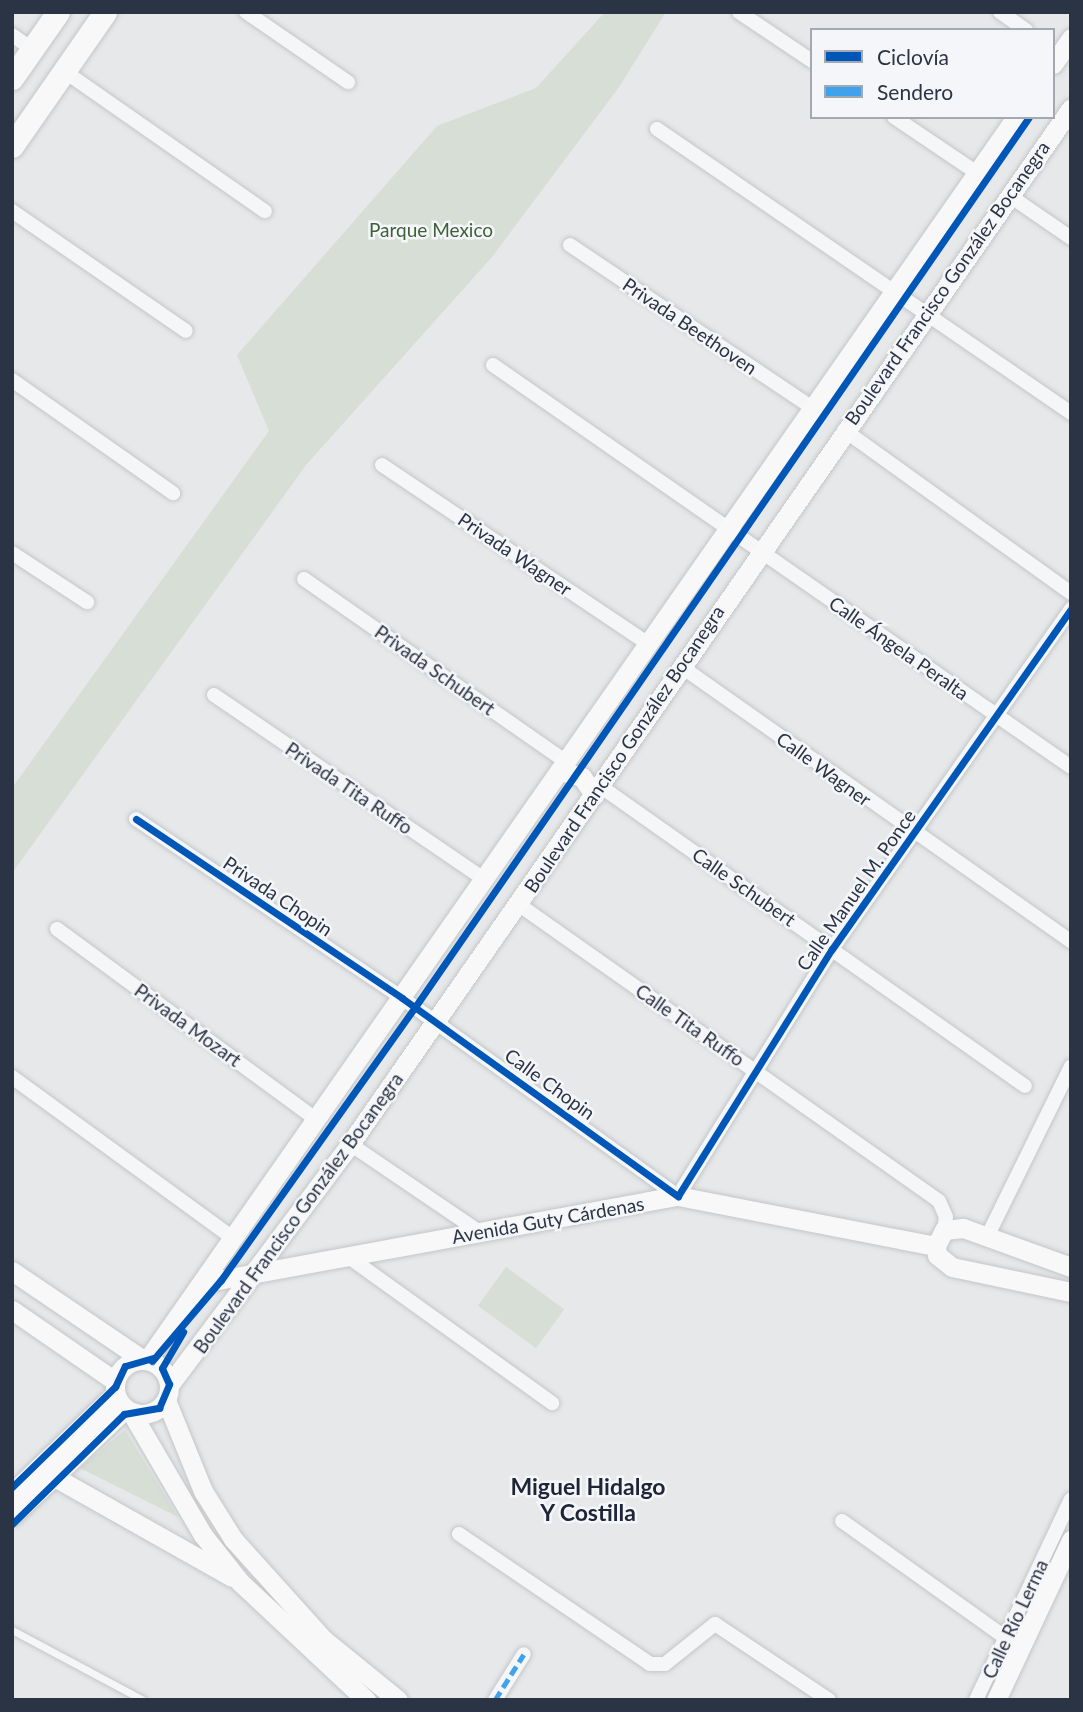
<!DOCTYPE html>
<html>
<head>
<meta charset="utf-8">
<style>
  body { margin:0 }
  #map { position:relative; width:1083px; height:1712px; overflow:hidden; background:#e6e8ea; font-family:Lato,sans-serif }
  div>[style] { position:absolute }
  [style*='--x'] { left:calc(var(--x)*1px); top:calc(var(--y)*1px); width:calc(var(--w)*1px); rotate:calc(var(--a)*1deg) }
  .green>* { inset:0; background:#d6ded6; transform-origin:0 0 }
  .roads { filter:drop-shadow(0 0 2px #c4c6c8) drop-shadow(0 0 2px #c4c6c8) }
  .lane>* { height:7px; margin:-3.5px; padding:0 3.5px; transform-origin:3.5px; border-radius:3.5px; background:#f5f6f7 }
  .street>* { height:14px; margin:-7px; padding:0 7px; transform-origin:7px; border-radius:7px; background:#f5f6f7 }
  .secondary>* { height:19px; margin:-9.5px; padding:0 9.5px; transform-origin:9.5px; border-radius:9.5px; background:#f8f8f8 }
  .secondary>.ring { margin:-9.5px; padding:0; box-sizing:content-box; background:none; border:19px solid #f8f8f8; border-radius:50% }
  .primary>* { height:23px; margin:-11.5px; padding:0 11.5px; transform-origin:11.5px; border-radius:11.5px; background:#f8f8f8 }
  .quiet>* { height:5px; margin-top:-2.5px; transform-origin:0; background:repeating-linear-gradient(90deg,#3ea3ec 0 10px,transparent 0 15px) }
  .cycleway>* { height:7px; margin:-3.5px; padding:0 3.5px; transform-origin:3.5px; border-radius:3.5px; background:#0057b8 }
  span { translate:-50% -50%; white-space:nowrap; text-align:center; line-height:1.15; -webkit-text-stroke:5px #f4f6f9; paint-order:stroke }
  .park-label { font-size:19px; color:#3f6138 }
  .street-label { font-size:19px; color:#2b3445 }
  .quarter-label { font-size:23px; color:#1d2536; font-weight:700 }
  .frame { position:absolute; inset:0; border:14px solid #2b3445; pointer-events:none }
  .legend { position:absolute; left:810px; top:28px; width:245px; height:91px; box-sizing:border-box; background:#f4f6f9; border:2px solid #a4a8b1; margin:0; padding:9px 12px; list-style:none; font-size:21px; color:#2b3445 }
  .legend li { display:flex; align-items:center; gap:14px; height:35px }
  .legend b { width:35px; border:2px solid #a4a8b1 }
</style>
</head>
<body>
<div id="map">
  <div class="green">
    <div style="clip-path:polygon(605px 12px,666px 12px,619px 87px,492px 257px,306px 465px,12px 873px,12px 788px,269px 431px,237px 355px,437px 126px,536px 88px)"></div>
    <div style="left:506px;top:1267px;width:72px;height:48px;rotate:36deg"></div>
    <div style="clip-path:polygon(125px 1430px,178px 1517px,80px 1468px)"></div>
  </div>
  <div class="roads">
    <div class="lane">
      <div style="--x:12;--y:1630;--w:149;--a:28.1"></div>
    </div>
    <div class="street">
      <div style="--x:246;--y:12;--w:124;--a:34.5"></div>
      <div style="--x:739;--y:12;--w:88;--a:33.9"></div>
      <div style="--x:1000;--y:12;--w:32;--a:35"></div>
      <div style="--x:12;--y:35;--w:24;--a:35"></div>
      <div style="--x:64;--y:71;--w:245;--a:34.9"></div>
      <div style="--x:894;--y:117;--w:100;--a:34"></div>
      <div style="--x:657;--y:129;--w:502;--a:34.45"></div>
      <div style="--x:1010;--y:196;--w:74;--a:34.5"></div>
      <div style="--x:12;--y:211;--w:211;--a:34.6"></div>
      <div style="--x:570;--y:245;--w:290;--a:33.9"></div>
      <div style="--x:493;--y:365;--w:704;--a:34.82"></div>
      <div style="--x:12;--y:380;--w:197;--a:35.1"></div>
      <div style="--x:844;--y:430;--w:279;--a:35.7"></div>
      <div style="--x:382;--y:465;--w:319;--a:33.9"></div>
      <div style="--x:12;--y:553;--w:90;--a:33.2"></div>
      <div style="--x:304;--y:579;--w:320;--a:34.9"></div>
      <div style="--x:682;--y:667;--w:476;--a:35.2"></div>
      <div style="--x:214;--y:695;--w:328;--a:34.3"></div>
      <div style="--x:600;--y:786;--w:520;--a:35.22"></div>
      <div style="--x:136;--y:819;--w:321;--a:33.9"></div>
      <div style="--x:402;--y:998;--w:340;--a:35.7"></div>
      <div style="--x:678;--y:1196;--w:291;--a:-58.1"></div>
      <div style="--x:832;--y:949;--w:416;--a:-54.9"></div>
      <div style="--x:518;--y:904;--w:515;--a:35.2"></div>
      <div style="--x:939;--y:1201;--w:17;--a:66"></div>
      <div style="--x:946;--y:1217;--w:13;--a:99"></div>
      <div style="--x:57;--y:929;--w:324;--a:36.3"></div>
      <div style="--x:12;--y:1077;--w:275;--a:36.1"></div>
      <div style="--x:350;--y:1144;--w:158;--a:34.2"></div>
      <div style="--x:988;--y:1235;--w:188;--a:-63.8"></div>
      <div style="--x:346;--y:1255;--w:254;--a:35.7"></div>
      <div style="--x:842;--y:1521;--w:210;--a:35.5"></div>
      <div style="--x:459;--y:1534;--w:231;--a:34.2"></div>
      <div style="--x:650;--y:1664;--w:15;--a:0"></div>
      <div style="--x:665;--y:1664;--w:64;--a:-38.7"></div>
      <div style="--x:715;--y:1624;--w:137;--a:33.7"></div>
      <div style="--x:495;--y:1700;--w:54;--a:-57.8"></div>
      <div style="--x:976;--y:1700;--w:222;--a:-64.7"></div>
    </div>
    <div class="secondary">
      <div style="--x:1053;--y:64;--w:32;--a:-55"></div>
      <div style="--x:560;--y:771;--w:23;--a:15"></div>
      <div style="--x:582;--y:777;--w:22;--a:56"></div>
      <div style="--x:1071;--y:1267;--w:115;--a:-160.1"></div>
      <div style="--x:963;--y:1228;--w:19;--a:174"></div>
      <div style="--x:944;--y:1230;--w:18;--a:117"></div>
      <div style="--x:936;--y:1246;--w:9;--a:84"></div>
      <div style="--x:937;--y:1255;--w:19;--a:39"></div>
      <div style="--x:952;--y:1267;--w:122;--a:11.9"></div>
      <div style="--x:12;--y:1271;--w:157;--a:34.1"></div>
      <div style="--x:202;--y:1283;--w:484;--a:-10.4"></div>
      <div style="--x:678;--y:1196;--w:263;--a:11"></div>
      <div style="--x:12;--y:1310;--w:125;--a:34.6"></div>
      <div style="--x:148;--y:1359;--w:1515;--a:-55.05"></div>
      <div class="ring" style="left:115px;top:1360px;width:35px;height:35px"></div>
      <div style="--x:170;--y:1384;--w:300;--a:-53.1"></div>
      <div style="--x:350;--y:1144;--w:1262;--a:-55.16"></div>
      <div style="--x:166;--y:1400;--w:98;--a:67.9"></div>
      <div style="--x:203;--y:1491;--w:57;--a:58"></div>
      <div style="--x:233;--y:1539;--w:136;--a:48"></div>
      <div style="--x:324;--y:1640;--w:95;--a:39"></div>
      <div style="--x:131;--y:1412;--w:143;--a:59.7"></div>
      <div style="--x:203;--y:1535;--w:60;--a:51.8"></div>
      <div style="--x:240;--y:1582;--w:173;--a:43.1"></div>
      <div style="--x:56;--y:1478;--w:202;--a:29.4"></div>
      <div style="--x:12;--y:1493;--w:143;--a:-43.9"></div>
      <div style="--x:12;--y:1516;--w:156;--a:-43.4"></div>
      <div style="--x:996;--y:1700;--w:177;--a:-64.9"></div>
    </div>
    <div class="primary">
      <div style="--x:12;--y:78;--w:80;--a:-55.1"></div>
      <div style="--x:12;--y:146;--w:163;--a:-55.2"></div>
    </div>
  </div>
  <div class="quiet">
    <div style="--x:495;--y:1700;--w:54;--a:-57.8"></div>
  </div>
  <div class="cycleway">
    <div style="--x:136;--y:819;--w:321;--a:33.9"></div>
    <div style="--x:402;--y:998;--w:340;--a:35.7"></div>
    <div style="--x:678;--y:1196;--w:291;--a:-58.1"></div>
    <div style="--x:832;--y:949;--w:416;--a:-54.9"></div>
    <div style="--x:152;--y:1361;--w:106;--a:-49.6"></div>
    <div style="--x:221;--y:1280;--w:335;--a:-54.6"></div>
    <div style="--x:415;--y:1007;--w:1081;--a:-55.4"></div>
    <div style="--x:12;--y:1487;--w:144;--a:-44.2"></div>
    <div style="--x:115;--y:1387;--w:23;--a:-65"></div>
    <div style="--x:125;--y:1366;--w:29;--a:-16"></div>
    <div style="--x:12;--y:1524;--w:157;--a:-44.5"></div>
    <div style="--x:124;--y:1414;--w:36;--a:-10"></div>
    <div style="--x:159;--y:1408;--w:26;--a:-67"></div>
    <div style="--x:169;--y:1384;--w:17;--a:-114"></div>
    <div style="--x:162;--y:1368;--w:42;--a:-59.7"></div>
  </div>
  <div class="park-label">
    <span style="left:431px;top:230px">Parque Mexico</span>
  </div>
  <div class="street-label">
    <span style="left:947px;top:283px;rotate:-55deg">Boulevard Francisco González Bocanegra</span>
    <span style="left:690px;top:326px;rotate:34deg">Privada Beethoven</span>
    <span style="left:515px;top:554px;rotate:34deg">Privada Wagner</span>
    <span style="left:899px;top:648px;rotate:35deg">Calle Ángela Peralta</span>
    <span style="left:435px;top:670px;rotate:35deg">Privada Schubert</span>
    <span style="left:624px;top:749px;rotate:-56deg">Boulevard Francisco González Bocanegra</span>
    <span style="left:824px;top:769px;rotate:36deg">Calle Wagner</span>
    <span style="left:349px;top:788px;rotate:34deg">Privada Tita Ruffo</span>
    <span style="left:744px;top:887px;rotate:35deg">Calle Schubert</span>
    <span style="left:856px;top:890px;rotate:-55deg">Calle Manuel M. Ponce</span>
    <span style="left:278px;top:896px;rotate:34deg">Privada Chopin</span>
    <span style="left:188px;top:1025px;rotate:36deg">Privada Mozart</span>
    <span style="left:690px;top:1025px;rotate:35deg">Calle Tita Ruffo</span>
    <span style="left:550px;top:1084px;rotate:36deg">Calle Chopin</span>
    <span style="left:298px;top:1213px;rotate:-54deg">Boulevard Francisco González Bocanegra</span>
    <span style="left:548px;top:1220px;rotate:-10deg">Avenida Guty Cárdenas</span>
    <span style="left:1015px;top:1619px;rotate:-65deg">Calle Río Lerma</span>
  </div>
  <div class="quarter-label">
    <span style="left:588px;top:1499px">Miguel Hidalgo<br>Y Costilla</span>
  </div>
  <div class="frame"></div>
  <ul class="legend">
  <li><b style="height:9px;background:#0057b8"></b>Ciclovía</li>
  <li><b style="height:9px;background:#3ea3ec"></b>Sendero</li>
  </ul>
</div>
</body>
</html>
